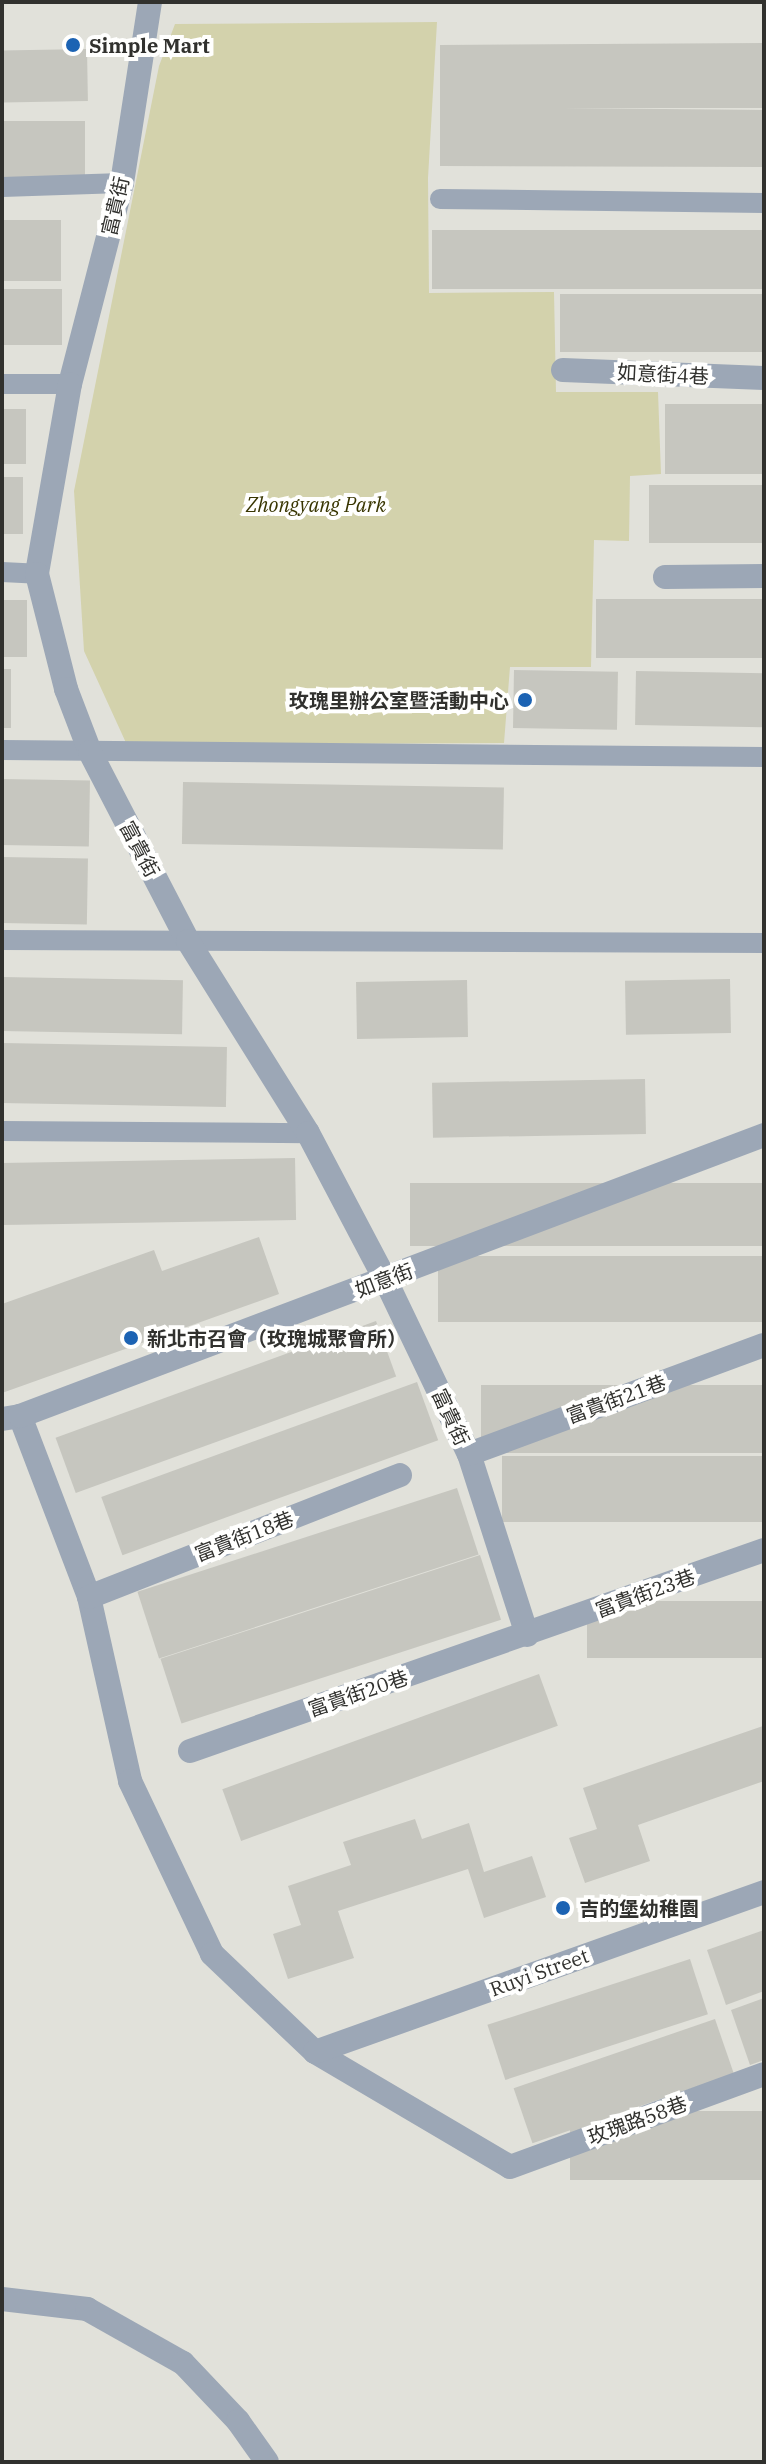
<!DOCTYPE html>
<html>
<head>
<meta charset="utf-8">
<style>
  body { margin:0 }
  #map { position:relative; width:766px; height:2464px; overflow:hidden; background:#e1e1da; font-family:"IBM Plex Serif","Noto Sans TC",serif }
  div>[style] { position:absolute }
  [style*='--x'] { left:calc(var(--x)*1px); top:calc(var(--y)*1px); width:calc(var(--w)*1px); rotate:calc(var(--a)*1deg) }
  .green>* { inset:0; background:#d3d2ac }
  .building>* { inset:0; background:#c6c6bf; transform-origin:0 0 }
  .lane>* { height:20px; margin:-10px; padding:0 10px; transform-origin:10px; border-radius:10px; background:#9ca7b6 }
  .street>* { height:24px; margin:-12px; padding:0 12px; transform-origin:12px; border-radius:12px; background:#9ca7b6 }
  .dots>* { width:22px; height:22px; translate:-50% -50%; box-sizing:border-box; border:4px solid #fffffe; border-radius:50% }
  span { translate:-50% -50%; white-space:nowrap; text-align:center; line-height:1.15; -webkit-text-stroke:8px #fffffe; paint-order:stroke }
  .poi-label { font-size:20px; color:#31312e; font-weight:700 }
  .left { translate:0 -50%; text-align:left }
  .right { translate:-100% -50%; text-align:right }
  .street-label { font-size:20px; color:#31312e }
  .park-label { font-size:20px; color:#383500; font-style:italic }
  .frame { position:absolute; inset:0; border:4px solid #31312e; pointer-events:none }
</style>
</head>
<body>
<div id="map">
  <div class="green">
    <div style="clip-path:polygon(437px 22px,428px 178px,429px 293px,554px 292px,556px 392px,658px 392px,661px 474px,630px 476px,629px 541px,594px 540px,591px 667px,510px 667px,504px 743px,127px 745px,84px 651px,74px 491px,159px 66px,175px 24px)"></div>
  </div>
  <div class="building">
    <div style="clip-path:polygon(764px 43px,764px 108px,563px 108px,764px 110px,764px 167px,440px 166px,440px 45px)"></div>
    <div style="left:87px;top:49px;width:52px;height:85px;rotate:89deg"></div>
    <div style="left:2px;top:121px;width:83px;height:56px"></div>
    <div style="left:2px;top:220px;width:59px;height:61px"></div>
    <div style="left:432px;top:230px;width:332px;height:59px"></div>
    <div style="left:62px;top:289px;width:56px;height:60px;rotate:90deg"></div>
    <div style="left:764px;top:294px;width:58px;height:204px;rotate:90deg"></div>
    <div style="left:665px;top:404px;width:99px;height:70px"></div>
    <div style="left:2px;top:409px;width:24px;height:55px"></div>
    <div style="left:2px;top:477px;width:21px;height:57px"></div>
    <div style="left:649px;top:485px;width:115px;height:58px"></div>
    <div style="left:596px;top:599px;width:168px;height:59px"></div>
    <div style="left:2px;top:600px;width:25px;height:57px"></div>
    <div style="left:2px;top:669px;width:9px;height:59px"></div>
    <div style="left:514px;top:670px;width:104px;height:58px;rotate:1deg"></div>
    <div style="left:636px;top:671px;width:128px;height:54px;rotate:1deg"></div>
    <div style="left:2px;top:779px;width:88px;height:66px;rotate:1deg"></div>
    <div style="left:183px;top:782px;width:321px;height:62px;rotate:1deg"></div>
    <div style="left:2px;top:857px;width:86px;height:66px;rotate:1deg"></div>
    <div style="left:2px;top:977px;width:181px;height:54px;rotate:1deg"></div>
    <div style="left:730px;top:979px;width:54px;height:105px;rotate:89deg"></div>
    <div style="left:467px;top:980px;width:57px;height:111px;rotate:89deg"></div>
    <div style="left:2px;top:1043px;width:225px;height:60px;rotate:1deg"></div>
    <div style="left:645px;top:1079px;width:55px;height:213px;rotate:89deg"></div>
    <div style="left:295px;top:1158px;width:62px;height:293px;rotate:89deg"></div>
    <div style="left:764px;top:1183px;width:63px;height:354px;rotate:90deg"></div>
    <div style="clip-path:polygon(259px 1237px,279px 1294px,2px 1393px,2px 1304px,154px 1250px,162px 1271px)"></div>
    <div style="left:764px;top:1256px;width:66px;height:326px;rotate:90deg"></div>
    <div style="left:376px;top:1321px;width:59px;height:341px;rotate:70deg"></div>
    <div style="left:417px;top:1382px;width:62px;height:336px;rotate:70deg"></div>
    <div style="left:764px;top:1385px;width:68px;height:283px;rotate:90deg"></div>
    <div style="left:764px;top:1456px;width:66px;height:262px;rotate:90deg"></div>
    <div style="left:457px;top:1488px;width:70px;height:336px;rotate:72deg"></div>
    <div style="left:480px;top:1555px;width:68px;height:336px;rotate:72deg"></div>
    <div style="left:764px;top:1601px;width:57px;height:177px;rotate:90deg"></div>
    <div style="left:539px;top:1674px;width:55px;height:337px;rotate:70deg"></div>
    <div style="clip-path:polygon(763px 1726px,764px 1781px,638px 1825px,650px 1861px,585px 1883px,569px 1838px,597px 1829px,583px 1788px)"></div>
    <div style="clip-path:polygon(415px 1819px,422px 1839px,469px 1823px,484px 1872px,532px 1856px,546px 1897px,484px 1918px,468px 1869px,338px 1911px,354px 1958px,288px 1979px,273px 1934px,301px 1925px,288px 1886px,351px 1865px,343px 1842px)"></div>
    <div style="clip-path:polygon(764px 1930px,764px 1991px,726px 2005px,707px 1950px)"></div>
    <div style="left:690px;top:1959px;width:58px;height:213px;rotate:72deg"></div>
    <div style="clip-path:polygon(764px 1998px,764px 2060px,750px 2065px,731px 2010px)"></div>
    <div style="left:715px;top:2019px;width:58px;height:213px;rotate:71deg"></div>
    <div style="left:764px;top:2111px;width:69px;height:194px;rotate:90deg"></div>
  </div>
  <div class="lane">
    <div style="--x:2;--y:187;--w:120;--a:-1.9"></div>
    <div style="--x:440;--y:199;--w:324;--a:0.7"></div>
    <div style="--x:2;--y:384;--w:68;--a:0"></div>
    <div style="--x:2;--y:572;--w:35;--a:3"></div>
    <div style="--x:2;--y:750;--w:762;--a:0.53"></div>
    <div style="--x:2;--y:940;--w:762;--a:0.23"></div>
    <div style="--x:2;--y:1131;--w:306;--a:0.4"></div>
  </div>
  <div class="street">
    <div style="--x:150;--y:2;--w:183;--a:98.8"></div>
    <div style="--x:122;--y:183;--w:208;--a:104.5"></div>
    <div style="--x:70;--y:384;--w:193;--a:99.9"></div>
    <div style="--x:37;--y:574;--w:119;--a:75.8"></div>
    <div style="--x:66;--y:689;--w:67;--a:69.1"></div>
    <div style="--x:90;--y:752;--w:213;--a:62.6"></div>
    <div style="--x:188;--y:941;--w:226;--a:58"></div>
    <div style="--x:308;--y:1133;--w:165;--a:62.2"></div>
    <div style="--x:385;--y:1279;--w:194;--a:64.4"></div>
    <div style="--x:469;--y:1454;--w:190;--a:72.2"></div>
    <div style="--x:563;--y:370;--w:201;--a:2.3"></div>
    <div style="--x:665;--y:577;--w:99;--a:-0.6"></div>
    <div style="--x:20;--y:1416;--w:194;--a:69.1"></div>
    <div style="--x:89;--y:1597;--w:189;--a:77.4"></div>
    <div style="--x:130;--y:1781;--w:191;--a:64.6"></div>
    <div style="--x:212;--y:1954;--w:142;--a:43.6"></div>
    <div style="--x:315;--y:2052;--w:226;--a:30.5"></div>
    <div style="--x:510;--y:2167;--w:270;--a:-20.1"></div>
    <div style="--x:2;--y:1419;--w:18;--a:-9"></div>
    <div style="--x:20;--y:1416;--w:795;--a:-20.69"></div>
    <div style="--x:469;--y:1454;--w:314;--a:-20.3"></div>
    <div style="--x:89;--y:1597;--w:334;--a:-21.4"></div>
    <div style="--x:190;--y:1751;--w:608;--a:-19.3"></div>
    <div style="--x:315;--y:2052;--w:477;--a:-19.6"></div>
    <div style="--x:2;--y:2299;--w:86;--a:6.7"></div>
    <div style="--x:87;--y:2309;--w:110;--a:29.4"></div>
    <div style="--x:183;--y:2363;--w:80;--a:46.5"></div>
    <div style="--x:238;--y:2421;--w:50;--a:54.7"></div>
  </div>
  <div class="dots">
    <div style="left:73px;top:45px;background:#1c63b3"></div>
    <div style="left:525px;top:700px;background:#1c63b3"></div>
    <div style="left:131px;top:1338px;background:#1c63b3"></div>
    <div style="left:563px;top:1908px;background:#1c63b3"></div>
  </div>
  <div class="poi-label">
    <span class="left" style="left:89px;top:45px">Simple Mart</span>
    <span class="right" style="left:509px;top:700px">玫瑰里辦公室暨活動中心</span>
    <span class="left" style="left:147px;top:1338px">新北市召會（玫瑰城聚會所）</span>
    <span class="left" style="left:579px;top:1908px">吉的堡幼稚園</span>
  </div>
  <div class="street-label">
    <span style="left:115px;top:206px;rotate:-77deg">富貴街</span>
    <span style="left:663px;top:374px;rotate:3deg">如意街4巷</span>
    <span style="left:140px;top:849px;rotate:62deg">富貴街</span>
    <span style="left:384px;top:1280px;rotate:-21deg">如意街</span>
    <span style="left:616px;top:1399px;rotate:-20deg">富貴街21巷</span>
    <span style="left:451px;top:1417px;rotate:65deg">富貴街</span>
    <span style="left:244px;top:1536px;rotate:-21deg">富貴街18巷</span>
    <span style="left:645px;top:1593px;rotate:-20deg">富貴街23巷</span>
    <span style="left:358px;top:1693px;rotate:-19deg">富貴街20巷</span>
    <span style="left:539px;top:1972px;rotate:-20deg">Ruyi Street</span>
    <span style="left:637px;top:2120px;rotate:-20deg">玫瑰路58巷</span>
  </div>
  <div class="park-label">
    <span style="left:316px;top:504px">Zhongyang Park</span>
  </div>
  <div class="frame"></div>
</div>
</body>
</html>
